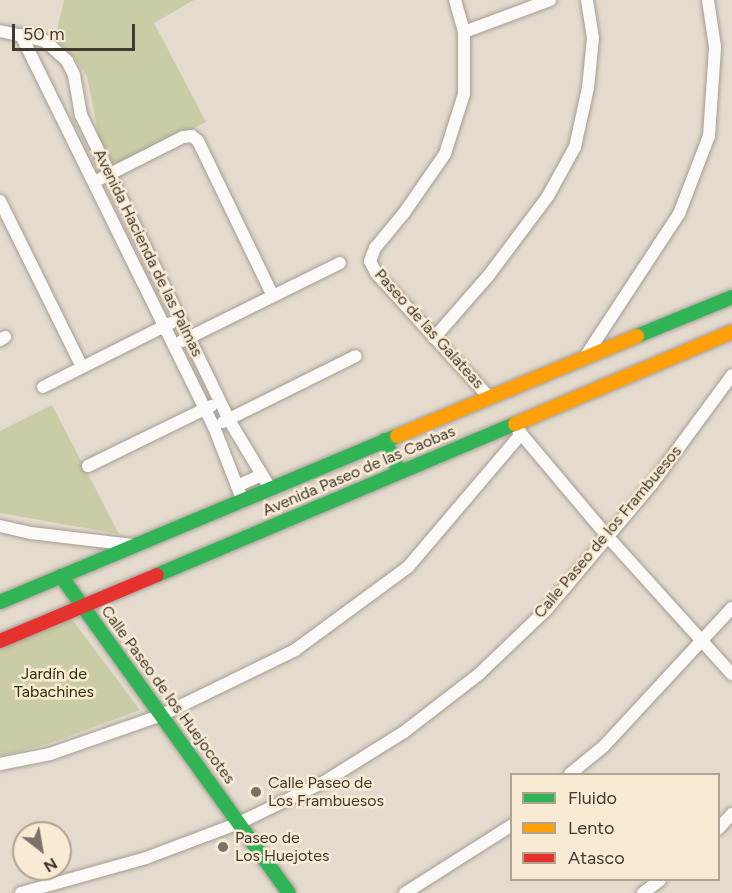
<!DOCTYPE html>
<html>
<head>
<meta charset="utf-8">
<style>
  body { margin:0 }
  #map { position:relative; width:732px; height:893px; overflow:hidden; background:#e4dbce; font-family:Figtree,sans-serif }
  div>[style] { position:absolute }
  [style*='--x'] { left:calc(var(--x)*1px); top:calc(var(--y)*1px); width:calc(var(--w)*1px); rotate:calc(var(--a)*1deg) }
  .green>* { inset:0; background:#cacca6 }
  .roads { filter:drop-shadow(0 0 2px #a49d94) drop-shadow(0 0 2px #a49d94) }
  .street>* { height:12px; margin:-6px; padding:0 6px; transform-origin:6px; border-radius:6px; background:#fbfaf8 }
  .fast>* { height:14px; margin:-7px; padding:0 7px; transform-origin:7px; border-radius:7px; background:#30b455 }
  .slow>* { height:14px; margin:-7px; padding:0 7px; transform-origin:7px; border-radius:7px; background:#ff9f0a }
  .jam>* { height:14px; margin:-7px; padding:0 7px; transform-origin:7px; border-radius:7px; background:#e5322d }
  .dots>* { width:16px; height:16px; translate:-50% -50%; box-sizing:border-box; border:3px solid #f9ead3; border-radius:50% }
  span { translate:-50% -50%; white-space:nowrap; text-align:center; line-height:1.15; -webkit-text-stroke:5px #f9ead3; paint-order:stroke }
  .street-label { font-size:16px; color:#403a31 }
  .park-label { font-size:16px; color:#292f0c }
  .poi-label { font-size:16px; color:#403a31 }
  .left { translate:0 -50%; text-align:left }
  .legend { position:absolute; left:510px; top:773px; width:210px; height:108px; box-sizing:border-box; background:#f9ead3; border:2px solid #afa492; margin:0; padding:8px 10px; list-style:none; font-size:18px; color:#403a31 }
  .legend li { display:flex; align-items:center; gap:12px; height:30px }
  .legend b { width:30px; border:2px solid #afa492 }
  .north { position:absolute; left:12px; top:821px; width:60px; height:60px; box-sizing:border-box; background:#f9ead3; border:2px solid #afa492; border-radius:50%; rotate:149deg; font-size:16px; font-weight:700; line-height:24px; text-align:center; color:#403a31 }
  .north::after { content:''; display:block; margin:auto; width:21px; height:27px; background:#797268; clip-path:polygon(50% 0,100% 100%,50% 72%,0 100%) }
  .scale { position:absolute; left:12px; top:24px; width:123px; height:27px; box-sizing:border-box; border:3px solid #403a31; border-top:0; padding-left:8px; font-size:18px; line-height:21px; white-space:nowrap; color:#403a31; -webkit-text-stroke:4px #f9ead3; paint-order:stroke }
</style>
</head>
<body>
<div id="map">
  <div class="green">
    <div style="clip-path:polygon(64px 0,194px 0,154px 23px,206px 122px,115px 168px,99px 137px,87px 76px,73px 56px,55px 39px)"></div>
    <div style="clip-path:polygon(52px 405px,119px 534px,0 513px,0 431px)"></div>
    <div style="clip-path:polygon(71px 618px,140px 710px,48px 744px,0 756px,0 647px)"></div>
  </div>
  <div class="roads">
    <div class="street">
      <div style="--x:455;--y:0;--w:33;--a:74"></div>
      <div style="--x:464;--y:32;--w:62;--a:90"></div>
      <div style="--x:464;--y:94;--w:63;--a:107.6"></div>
      <div style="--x:445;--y:154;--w:72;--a:124.8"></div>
      <div style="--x:404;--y:213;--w:45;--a:129.6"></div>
      <div style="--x:375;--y:248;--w:14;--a:111"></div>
      <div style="--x:370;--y:261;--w:13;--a:63"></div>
      <div style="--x:376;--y:273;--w:168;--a:47.7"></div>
      <div style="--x:0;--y:31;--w:46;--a:12.5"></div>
      <div style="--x:45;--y:41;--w:30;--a:42"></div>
      <div style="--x:67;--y:61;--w:16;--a:63"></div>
      <div style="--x:74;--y:75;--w:41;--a:80.1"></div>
      <div style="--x:81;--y:115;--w:339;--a:64.1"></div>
      <div style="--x:229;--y:420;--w:79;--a:58.9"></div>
      <div style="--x:464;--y:32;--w:92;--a:-20.4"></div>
      <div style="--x:21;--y:35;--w:437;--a:63.8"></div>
      <div style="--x:214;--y:427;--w:77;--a:68.7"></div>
      <div style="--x:94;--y:182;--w:100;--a:-26.8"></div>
      <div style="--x:183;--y:137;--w:9;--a:-6"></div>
      <div style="--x:192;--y:136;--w:8;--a:40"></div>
      <div style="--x:198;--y:141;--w:172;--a:64.2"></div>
      <div style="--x:0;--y:201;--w:185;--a:63.7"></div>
      <div style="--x:434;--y:338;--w:84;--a:-48.9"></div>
      <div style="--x:489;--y:275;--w:99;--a:-53.2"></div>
      <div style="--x:548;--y:196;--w:56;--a:-61.1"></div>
      <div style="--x:575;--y:147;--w:60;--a:-77.6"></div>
      <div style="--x:588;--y:88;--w:50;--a:-84.3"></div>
      <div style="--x:593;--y:38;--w:38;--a:-99"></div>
      <div style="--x:0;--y:340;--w:6;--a:-31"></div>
      <div style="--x:182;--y:341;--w:176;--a:-26.3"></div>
      <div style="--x:585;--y:357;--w:171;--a:-56.7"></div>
      <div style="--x:679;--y:214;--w:84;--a:-69"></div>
      <div style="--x:709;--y:136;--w:89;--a:-86.1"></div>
      <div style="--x:715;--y:47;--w:48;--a:-98.5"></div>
      <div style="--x:43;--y:387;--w:143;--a:-26.6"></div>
      <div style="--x:223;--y:422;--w:148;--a:-26.4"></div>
      <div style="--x:517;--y:429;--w:141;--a:49.9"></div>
      <div style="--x:608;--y:537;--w:185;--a:47.9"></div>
      <div style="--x:88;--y:466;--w:137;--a:-26"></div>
      <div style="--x:237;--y:486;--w:27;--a:-24"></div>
      <div style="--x:0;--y:526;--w:32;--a:13"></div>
      <div style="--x:31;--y:533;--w:102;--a:6.8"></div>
      <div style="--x:0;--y:764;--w:51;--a:-11.3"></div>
      <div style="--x:50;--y:754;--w:119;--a:-19.2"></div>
      <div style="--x:162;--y:715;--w:148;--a:-26"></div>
      <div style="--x:295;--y:650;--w:140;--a:-36.3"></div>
      <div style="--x:408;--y:567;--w:175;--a:-49.6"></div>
      <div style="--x:570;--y:774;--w:44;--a:-39.5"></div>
      <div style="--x:604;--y:746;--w:188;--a:-47.2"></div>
      <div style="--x:718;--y:829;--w:21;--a:-47"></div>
      <div style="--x:21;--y:893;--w:130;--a:-15.6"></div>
      <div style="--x:146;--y:858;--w:99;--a:-20.6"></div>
      <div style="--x:239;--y:823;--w:94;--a:-25.8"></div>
      <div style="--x:324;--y:782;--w:94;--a:-32"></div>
      <div style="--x:404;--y:732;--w:95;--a:-37.7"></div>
      <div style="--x:479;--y:674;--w:94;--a:-43.7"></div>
      <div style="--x:547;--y:609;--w:163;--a:-50"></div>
      <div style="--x:652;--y:484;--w:135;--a:-53.7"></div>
      <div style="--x:405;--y:893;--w:127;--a:-32.4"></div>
      <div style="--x:643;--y:893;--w:21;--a:-37"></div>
    </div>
    <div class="fast">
      <div style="--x:637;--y:336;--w:103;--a:-22.3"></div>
      <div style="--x:385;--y:440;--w:35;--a:66"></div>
      <div style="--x:157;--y:575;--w:389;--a:-22.9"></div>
      <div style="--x:61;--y:576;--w:390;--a:54.3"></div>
      <div style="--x:0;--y:602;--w:430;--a:-22.7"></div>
    </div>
    <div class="slow">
      <div style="--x:515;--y:424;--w:236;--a:-23"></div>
      <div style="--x:397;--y:436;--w:260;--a:-22.6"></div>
    </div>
    <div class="jam">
      <div style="--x:0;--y:641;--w:170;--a:-22.8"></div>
    </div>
  </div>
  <div class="dots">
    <div style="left:256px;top:792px;background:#797268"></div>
    <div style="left:223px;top:847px;background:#797268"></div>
  </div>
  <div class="street-label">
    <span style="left:148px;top:253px;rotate:64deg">Avenida Hacienda de las Palmas</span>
    <span style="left:429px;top:329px;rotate:48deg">Paseo de las Galateas</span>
    <span style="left:359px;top:471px;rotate:-23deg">Avenida Paseo de las Caobas</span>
    <span style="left:608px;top:532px;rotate:-50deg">Calle Paseo de los Frambuesos</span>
    <span style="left:168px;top:695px;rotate:54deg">Calle Paseo de los Huejocotes</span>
  </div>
  <div class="park-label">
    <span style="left:54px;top:683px">Jardín de<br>Tabachines</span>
  </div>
  <div class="poi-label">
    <span class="left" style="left:268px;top:792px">Calle Paseo de<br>Los Frambuesos</span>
    <span class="left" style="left:235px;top:847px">Paseo de<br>Los Huejotes</span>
  </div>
  <ul class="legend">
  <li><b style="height:8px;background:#30b455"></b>Fluido</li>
  <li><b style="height:8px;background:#ff9f0a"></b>Lento</li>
  <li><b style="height:8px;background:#e5322d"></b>Atasco</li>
  </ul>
  <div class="north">N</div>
  <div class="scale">50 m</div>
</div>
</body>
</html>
